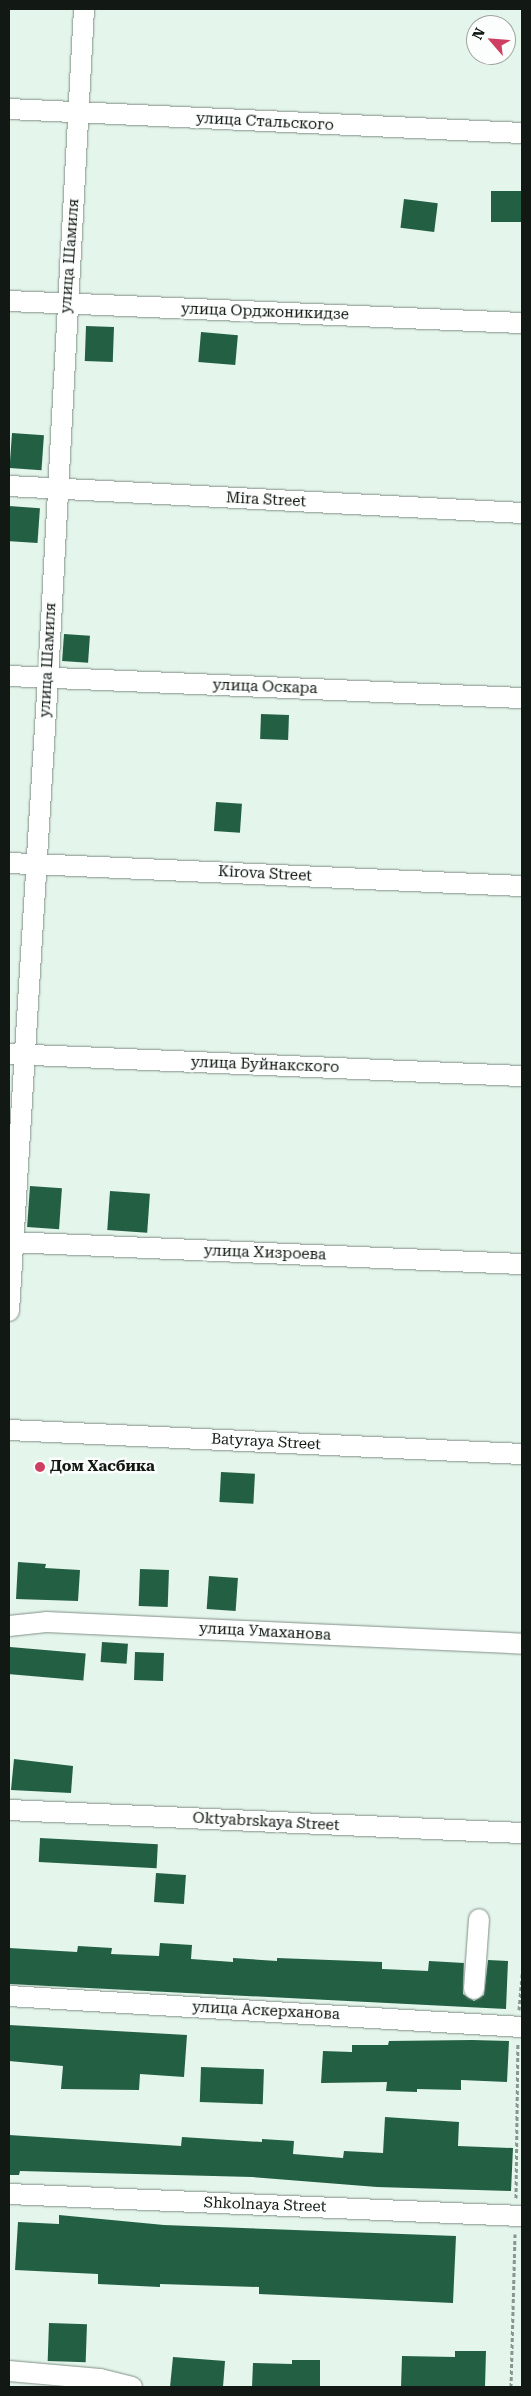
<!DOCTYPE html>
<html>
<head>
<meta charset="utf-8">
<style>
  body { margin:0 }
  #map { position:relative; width:531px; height:2396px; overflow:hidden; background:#e4f5eb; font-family:"Roboto Serif",serif }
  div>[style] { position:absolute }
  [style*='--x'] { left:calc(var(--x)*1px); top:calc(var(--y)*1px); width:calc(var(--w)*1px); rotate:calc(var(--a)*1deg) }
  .building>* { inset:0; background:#235f43; transform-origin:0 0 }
  .path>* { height:3px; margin-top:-1.5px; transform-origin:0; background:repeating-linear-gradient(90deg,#89968e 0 4px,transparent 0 6.5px) }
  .roads { filter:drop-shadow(0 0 1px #819087) drop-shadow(0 0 1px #819087) }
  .minor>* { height:20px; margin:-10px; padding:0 10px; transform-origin:10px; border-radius:10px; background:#fff }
  .dots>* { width:14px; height:14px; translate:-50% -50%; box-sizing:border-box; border:2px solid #fbfefc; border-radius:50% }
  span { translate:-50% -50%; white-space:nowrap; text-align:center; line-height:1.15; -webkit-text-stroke:5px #fbfefc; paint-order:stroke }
  .street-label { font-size:15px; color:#121814 }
  .poi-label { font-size:15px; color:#121814; font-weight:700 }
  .left { translate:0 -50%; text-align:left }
  .frame { position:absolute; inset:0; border:10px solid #121814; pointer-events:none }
  .north { position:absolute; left:466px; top:15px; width:50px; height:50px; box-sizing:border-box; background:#fbfefc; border:1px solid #9ea29f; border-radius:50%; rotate:297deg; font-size:14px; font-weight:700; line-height:20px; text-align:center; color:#121814 }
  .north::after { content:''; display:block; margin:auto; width:18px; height:22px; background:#cf3f63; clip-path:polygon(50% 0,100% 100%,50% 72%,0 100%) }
</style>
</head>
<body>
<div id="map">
  <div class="building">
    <div style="left:491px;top:191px;width:31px;height:31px"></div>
    <div style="left:404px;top:199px;width:34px;height:29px;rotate:7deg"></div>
    <div style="left:86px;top:326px;width:28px;height:35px;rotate:2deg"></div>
    <div style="left:201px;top:332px;width:37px;height:30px;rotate:5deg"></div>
    <div style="left:12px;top:433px;width:32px;height:35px;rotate:4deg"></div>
    <div style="left:9px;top:506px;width:31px;height:35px;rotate:4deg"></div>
    <div style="left:64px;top:634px;width:26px;height:27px;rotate:4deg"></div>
    <div style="left:261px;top:714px;width:28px;height:25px;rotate:2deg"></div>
    <div style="left:216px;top:802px;width:26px;height:29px;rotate:4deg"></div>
    <div style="left:30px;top:1186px;width:32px;height:41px;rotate:4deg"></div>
    <div style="left:110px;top:1191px;width:40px;height:39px;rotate:4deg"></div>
    <div style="left:221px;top:1472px;width:34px;height:30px;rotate:3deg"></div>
    <div style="clip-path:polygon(18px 1562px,46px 1564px,45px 1568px,80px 1570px,78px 1601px,16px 1599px)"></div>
    <div style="left:140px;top:1569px;width:29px;height:37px;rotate:2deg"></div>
    <div style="left:209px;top:1576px;width:29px;height:33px;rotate:4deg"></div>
    <div style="left:102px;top:1642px;width:26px;height:20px;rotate:4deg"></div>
    <div style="left:10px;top:1647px;width:76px;height:27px;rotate:5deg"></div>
    <div style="left:135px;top:1652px;width:29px;height:28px;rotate:2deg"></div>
    <div style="clip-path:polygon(14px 1759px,73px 1766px,71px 1793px,11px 1790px)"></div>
    <div style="left:40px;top:1838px;width:118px;height:24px;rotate:3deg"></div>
    <div style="left:156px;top:1873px;width:30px;height:29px;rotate:4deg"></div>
    <div style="clip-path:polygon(160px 1943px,192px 1945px,191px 1959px,233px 1962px,233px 1958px,277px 1961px,277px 1958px,382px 1962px,382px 1969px,428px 1971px,429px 1961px,464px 1963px,464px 1959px,463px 1994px,474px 2001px,484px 1995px,488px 1960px,508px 1961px,506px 2009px,9px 1984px,9px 1948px,77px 1952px,78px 1946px,112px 1948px,111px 1954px,159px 1956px)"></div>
    <div style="clip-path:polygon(9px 2025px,187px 2035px,184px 2077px,140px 2074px,139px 2090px,61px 2089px,63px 2066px,9px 2061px)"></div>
    <div style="clip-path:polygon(472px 2040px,509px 2041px,507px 2082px,461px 2080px,461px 2090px,417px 2089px,417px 2092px,386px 2091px,387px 2082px,321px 2083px,323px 2051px,352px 2052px,352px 2045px,388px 2045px,389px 2041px)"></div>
    <div style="left:201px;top:2067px;width:63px;height:35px;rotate:2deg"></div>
    <div style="clip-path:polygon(385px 2117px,459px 2122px,458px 2146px,513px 2148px,511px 2191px,377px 2187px,252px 2177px,20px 2171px,19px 2175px,9px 2175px,9px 2135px,181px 2146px,182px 2137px,262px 2142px,262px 2139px,294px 2141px,293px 2154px,343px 2158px,344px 2151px,383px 2153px)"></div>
    <div style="clip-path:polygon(59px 2215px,164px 2225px,456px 2236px,453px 2303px,259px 2294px,259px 2287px,160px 2284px,160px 2287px,98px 2284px,98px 2274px,15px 2270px,18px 2222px,59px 2224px)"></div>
    <div style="left:49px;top:2323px;width:38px;height:38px;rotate:2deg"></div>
    <div style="clip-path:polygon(455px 2351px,486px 2351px,485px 2387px,401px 2387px,402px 2356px,455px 2357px)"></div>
    <div style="clip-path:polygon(173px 2357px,225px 2361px,223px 2387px,170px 2387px)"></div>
    <div style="clip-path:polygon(292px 2360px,320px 2360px,320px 2387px,252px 2387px,253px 2363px,292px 2364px)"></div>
  </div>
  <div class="path">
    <div style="--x:519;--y:2010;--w:37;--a:-85"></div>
    <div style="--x:516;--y:2198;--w:154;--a:-89.3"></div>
    <div style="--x:511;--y:2387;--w:153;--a:-88.5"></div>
  </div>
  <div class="roads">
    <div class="minor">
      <div style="--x:9;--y:109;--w:514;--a:2.68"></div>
      <div style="--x:9;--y:301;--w:513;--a:2.46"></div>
      <div style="--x:9;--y:486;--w:514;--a:3.01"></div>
      <div style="--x:9;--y:676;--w:513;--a:2.46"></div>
      <div style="--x:9;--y:863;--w:514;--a:2.57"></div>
      <div style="--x:9;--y:1054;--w:513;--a:2.46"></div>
      <div style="--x:9;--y:1242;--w:513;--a:2.46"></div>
      <div style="--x:9;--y:1311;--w:634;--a:-86.47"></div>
      <div style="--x:48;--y:678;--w:670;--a:-86.92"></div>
      <div style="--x:9;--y:1430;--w:514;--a:2.68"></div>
      <div style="--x:9;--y:1626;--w:37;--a:-6"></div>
      <div style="--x:46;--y:1622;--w:477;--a:2.6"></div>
      <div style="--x:9;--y:1810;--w:514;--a:2.57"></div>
      <div style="--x:474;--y:1989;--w:70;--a:-85.9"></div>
      <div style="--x:9;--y:1996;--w:514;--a:3.46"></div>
      <div style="--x:9;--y:2194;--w:513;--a:2.46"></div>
      <div style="--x:9;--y:2371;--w:91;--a:5"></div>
      <div style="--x:100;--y:2379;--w:33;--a:14"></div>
    </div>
  </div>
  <div class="dots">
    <div style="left:40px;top:1467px;background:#cf3f63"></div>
  </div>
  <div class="street-label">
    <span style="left:265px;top:122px;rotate:3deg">улица Стальского</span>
    <span style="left:70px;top:256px;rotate:-86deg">улица Шамиля</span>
    <span style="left:265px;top:312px;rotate:2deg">улица Орджоникидзе</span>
    <span style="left:266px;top:500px;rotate:3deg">Mira Street</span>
    <span style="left:48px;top:660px;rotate:-87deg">улица Шамиля</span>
    <span style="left:265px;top:687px;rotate:2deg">улица Оскара</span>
    <span style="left:265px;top:874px;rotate:3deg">Kirova Street</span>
    <span style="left:265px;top:1065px;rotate:2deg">улица Буйнакского</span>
    <span style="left:265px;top:1253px;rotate:2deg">улица Хизроева</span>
    <span style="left:266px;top:1442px;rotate:3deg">Batyraya Street</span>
    <span style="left:265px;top:1632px;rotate:3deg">улица Умаханова</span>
    <span style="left:266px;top:1822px;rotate:3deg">Oktyabrskaya Street</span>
    <span style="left:266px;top:2011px;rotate:3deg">улица Аскерханова</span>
    <span style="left:265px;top:2205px;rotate:2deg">Shkolnaya Street</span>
  </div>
  <div class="poi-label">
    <span class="left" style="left:50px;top:1467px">Дом Хасбика</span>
  </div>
  <div class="frame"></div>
  <div class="north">N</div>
</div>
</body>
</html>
